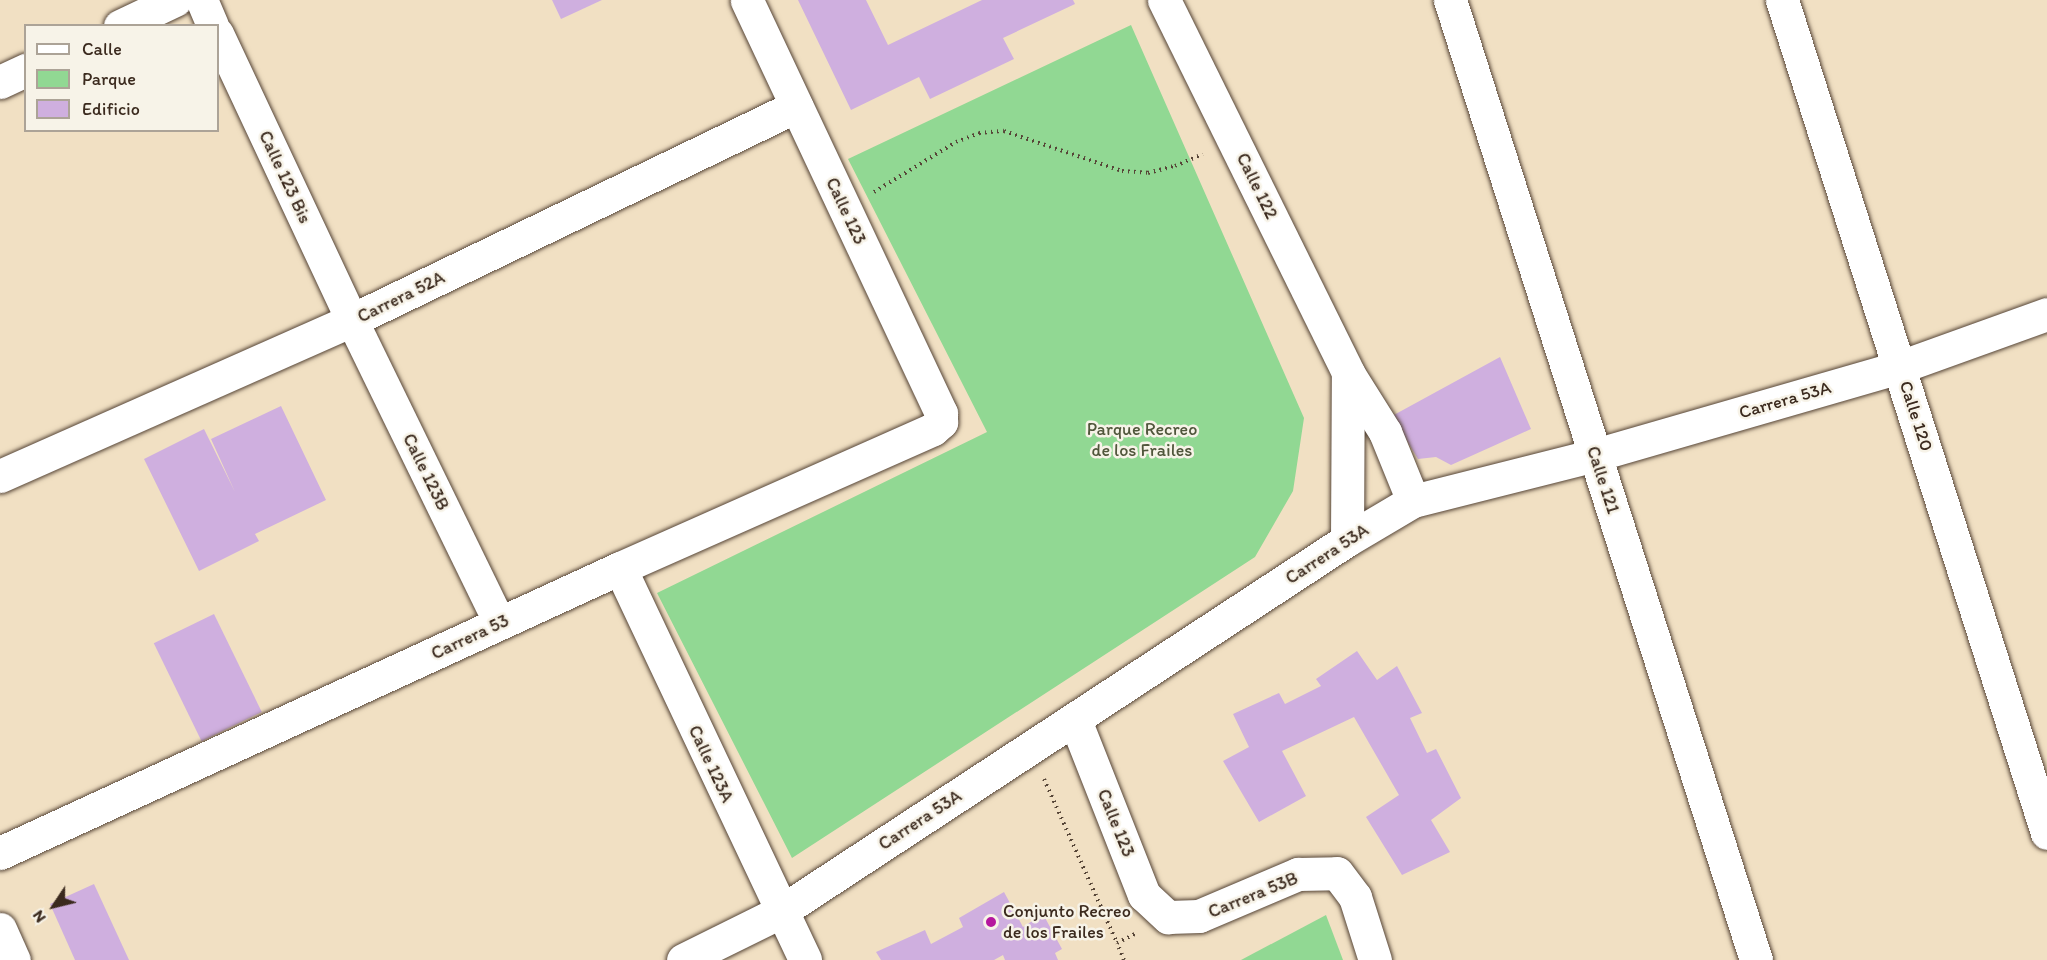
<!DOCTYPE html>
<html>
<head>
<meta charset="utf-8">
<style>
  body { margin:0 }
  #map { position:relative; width:2047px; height:960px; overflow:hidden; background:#f1e0c3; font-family:Itim,sans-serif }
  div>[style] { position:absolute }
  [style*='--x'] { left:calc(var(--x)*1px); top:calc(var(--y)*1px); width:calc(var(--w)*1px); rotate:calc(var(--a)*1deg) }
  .green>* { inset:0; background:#91d893 }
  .building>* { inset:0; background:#cfafdf; transform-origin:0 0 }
  .path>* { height:4px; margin-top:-2px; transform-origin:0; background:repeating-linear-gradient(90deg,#564537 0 1.5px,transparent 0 6px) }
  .roads { filter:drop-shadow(0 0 2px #564537) drop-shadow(0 0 2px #564537) }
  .pedestrian>* { height:32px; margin:-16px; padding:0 16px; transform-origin:16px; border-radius:16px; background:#fff }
  .minor>* { height:33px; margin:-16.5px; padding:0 16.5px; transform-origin:16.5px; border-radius:16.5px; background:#fff }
  .dots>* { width:16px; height:16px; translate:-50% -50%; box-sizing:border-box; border:3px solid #f7f3e8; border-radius:50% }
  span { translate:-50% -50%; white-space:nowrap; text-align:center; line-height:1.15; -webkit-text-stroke:5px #f7f3e8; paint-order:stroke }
  .street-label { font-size:18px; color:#3b2a1e }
  .park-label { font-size:18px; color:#50563b }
  .poi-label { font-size:18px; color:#3b2a1e }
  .left { translate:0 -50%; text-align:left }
  .legend { position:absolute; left:24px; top:24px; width:195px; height:108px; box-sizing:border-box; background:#f7f3e8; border:2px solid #aca397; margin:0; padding:8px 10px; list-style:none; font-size:18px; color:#3b2a1e }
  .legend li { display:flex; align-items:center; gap:12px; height:30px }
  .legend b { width:30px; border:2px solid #aca397 }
  .north { position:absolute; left:24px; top:876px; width:60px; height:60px; -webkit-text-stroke:4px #f7f3e8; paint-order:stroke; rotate:235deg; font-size:16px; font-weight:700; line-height:24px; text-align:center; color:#3b2a1e }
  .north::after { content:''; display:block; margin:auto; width:21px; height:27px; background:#3b2a1e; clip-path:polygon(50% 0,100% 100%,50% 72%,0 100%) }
</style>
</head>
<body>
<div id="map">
  <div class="green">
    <div style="clip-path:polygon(1131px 25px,1304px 418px,1293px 491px,1255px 557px,792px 858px,657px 593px,987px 432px,848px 159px)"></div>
    <div style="clip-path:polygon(1326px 915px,1343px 960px,1241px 960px)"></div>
  </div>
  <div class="building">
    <div style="clip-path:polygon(552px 0,602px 0,561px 19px)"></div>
    <div style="clip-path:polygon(798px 0,866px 0,888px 45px,982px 0,1073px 0,1075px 4px,1003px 38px,1014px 59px,930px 99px,919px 77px,851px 110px)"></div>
    <div style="clip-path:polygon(1500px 357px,1531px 429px,1451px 465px,1436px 457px,1418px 459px,1392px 416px)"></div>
    <div style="clip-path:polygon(281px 406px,326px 500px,255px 534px,259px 541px,199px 571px,144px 459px,204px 429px,235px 492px,211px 439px)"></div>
    <div style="left:214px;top:614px;width:109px;height:67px;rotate:64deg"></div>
    <div style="clip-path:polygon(1357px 651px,1377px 680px,1397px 666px,1422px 713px,1410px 718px,1427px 753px,1436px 749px,1461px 798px,1431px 820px,1450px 852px,1402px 875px,1366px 817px,1399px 795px,1354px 717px,1282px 751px,1306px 796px,1259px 822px,1223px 761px,1249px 747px,1233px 714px,1279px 693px,1285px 704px,1321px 686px,1316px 679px)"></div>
    <div style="clip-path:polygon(94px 884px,129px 960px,75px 960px,50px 904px)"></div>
    <div style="clip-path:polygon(1004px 892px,1023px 927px,1043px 914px,1062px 949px,1055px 953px,1058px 960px,1005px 960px,1003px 955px,994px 960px,881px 960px,876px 952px,925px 930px,931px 944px,963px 927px,959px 918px)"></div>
  </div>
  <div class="path">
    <div style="--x:874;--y:192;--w:96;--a:-31.4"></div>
    <div style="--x:956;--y:142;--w:25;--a:-21"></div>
    <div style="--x:979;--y:133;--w:25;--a:-5"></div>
    <div style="--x:1004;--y:131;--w:125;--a:18.7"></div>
    <div style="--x:1122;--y:171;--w:26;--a:4"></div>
    <div style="--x:1148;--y:173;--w:28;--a:-15"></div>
    <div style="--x:1175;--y:166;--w:30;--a:-23"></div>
    <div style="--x:1044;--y:779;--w:180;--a:66"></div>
    <div style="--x:1124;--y:960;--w:18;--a:-112"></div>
    <div style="--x:1117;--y:943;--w:20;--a:-27"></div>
  </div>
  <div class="roads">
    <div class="pedestrian">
      <div style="--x:202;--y:0;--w:28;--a:67"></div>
      <div style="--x:218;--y:34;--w:316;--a:64.9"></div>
      <div style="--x:352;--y:320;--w:338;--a:64"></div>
    </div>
    <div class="minor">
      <div style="--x:1164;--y:0;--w:416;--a:63.7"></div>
      <div style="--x:1348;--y:373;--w:70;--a:57.9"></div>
      <div style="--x:1385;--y:432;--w:74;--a:67.9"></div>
      <div style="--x:1450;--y:0;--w:1008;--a:72.32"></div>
      <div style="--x:1782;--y:0;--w:874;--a:72.35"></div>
      <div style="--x:120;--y:26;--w:61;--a:-25.3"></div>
      <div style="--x:0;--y:82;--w:29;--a:-25"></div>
      <div style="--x:0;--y:476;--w:385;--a:-23.9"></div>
      <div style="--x:352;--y:320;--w:493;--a:-25.7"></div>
      <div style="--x:1347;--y:540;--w:167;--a:-89.7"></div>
      <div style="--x:620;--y:568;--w:433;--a:64.7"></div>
      <div style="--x:1075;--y:720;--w:188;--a:68.5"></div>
      <div style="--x:1144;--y:895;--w:33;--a:43"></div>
      <div style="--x:1168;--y:917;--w:31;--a:-2"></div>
      <div style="--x:1199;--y:916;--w:108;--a:-23"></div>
      <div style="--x:1298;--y:874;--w:39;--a:-1"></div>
      <div style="--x:1337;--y:873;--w:30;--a:53"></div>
      <div style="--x:1355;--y:897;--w:66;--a:72.4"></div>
      <div style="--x:0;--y:853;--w:682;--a:-24.69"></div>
      <div style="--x:620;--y:568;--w:342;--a:-23.9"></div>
      <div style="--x:933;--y:429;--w:11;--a:-41"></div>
      <div style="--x:941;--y:422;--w:9;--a:-90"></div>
      <div style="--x:941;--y:413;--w:456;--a:-115.2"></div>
      <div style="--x:0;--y:929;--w:34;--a:66"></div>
      <div style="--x:683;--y:960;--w:108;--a:-26.3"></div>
      <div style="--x:780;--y:912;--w:678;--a:-33.27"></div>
      <div style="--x:1347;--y:540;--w:77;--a:-30.6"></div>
      <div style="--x:1413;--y:501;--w:188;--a:-14.2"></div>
      <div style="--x:1595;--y:455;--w:317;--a:-16.1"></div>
      <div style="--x:1900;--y:367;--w:156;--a:-19.8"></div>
    </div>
  </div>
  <div class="dots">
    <div style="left:991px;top:922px;background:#b5179e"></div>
  </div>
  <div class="street-label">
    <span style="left:285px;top:177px;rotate:65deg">Calle 123 Bis</span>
    <span style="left:1257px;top:186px;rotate:64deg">Calle 122</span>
    <span style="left:846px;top:211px;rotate:65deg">Calle 123</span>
    <span style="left:401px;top:297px;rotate:-26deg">Carrera 52A</span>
    <span style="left:1785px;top:400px;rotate:-16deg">Carrera 53A</span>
    <span style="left:1916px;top:416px;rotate:72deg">Calle 120</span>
    <span style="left:426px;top:472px;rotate:64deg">Calle 123B</span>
    <span style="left:1603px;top:480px;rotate:72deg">Calle 121</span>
    <span style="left:1327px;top:554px;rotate:-33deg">Carrera 53A</span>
    <span style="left:470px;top:637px;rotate:-25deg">Carrera 53</span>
    <span style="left:711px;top:764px;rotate:65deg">Calle 123A</span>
    <span style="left:920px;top:820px;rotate:-33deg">Carrera 53A</span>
    <span style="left:1116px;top:823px;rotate:68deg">Calle 123</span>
    <span style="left:1253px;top:895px;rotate:-22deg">Carrera 53B</span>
  </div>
  <div class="park-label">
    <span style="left:1142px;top:440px">Parque Recreo<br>de los Frailes</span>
  </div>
  <div class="poi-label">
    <span class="left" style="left:1003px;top:922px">Conjunto Recreo<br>de los Frailes</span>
  </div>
  <ul class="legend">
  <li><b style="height:8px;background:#fff"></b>Calle</li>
  <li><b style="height:16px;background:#91d893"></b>Parque</li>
  <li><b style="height:16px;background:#cfafdf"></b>Edificio</li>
  </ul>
  <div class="north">N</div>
</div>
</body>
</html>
